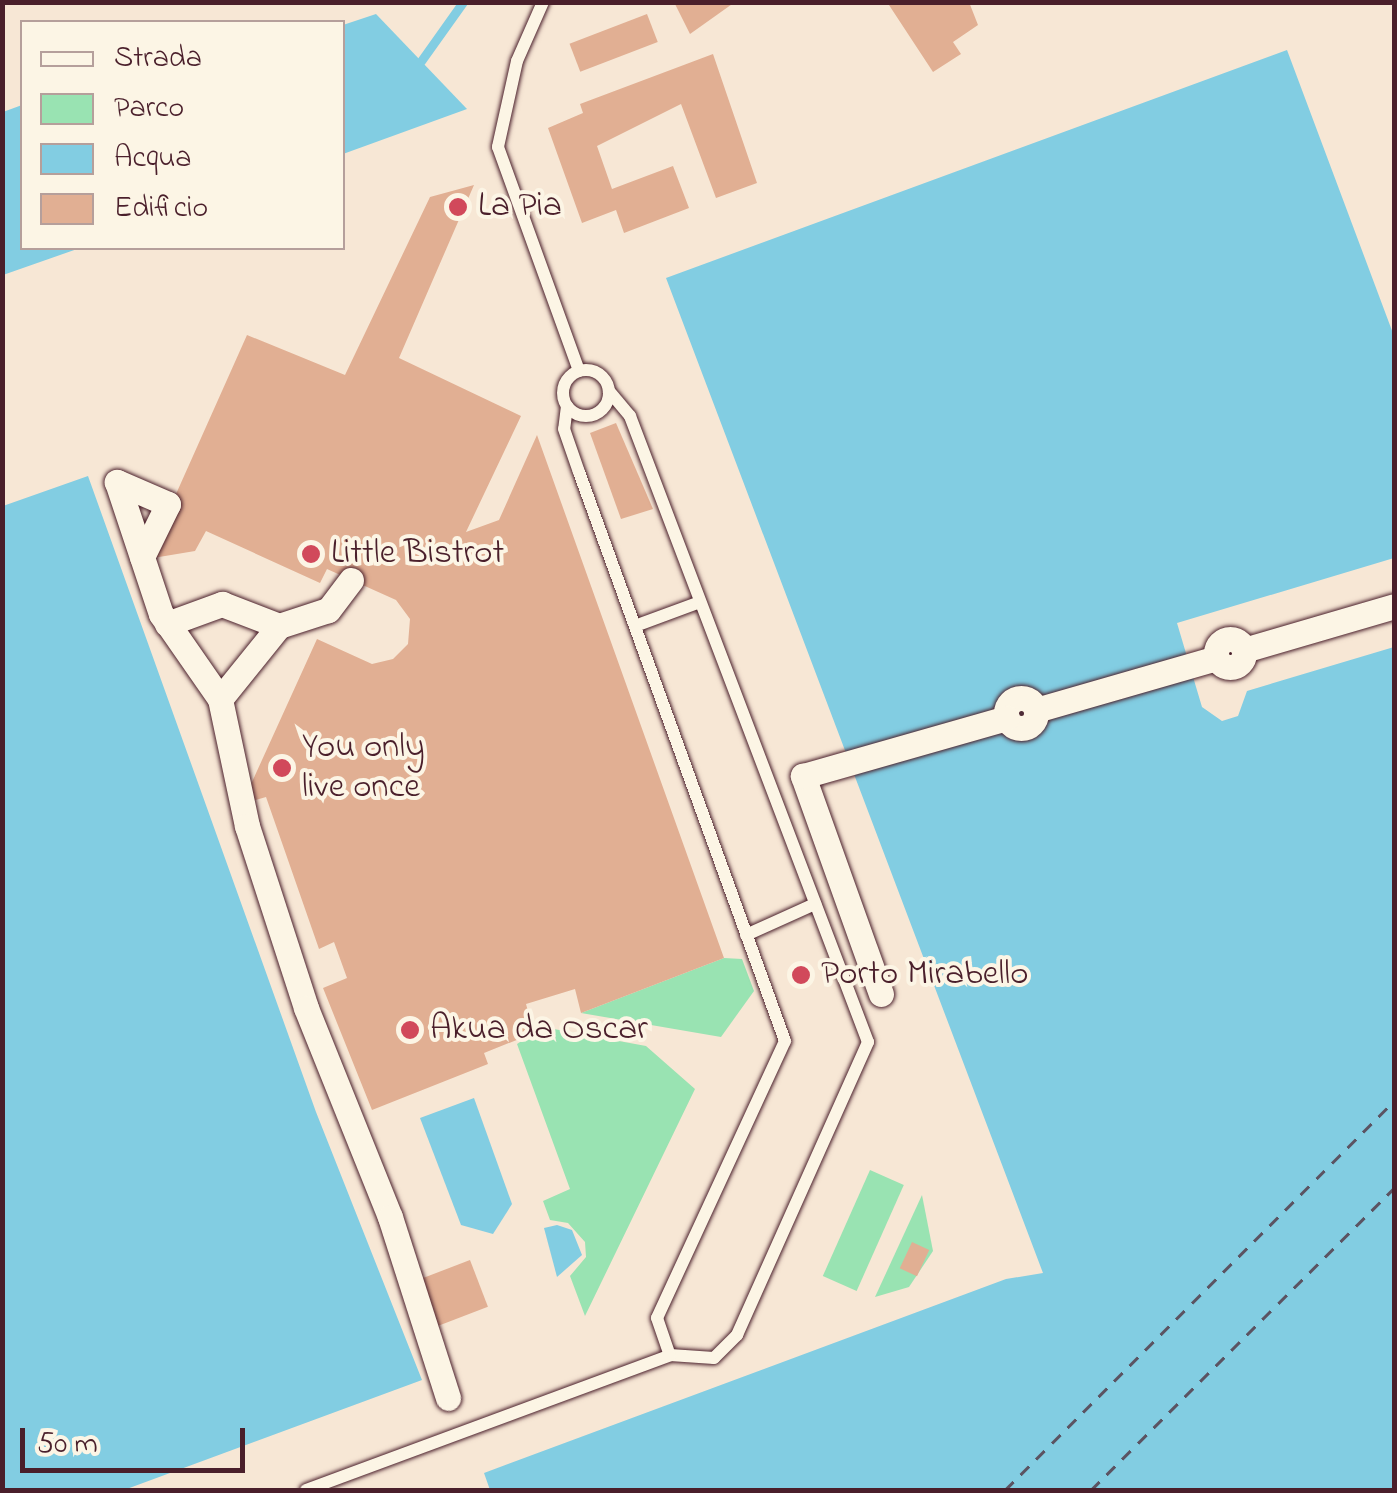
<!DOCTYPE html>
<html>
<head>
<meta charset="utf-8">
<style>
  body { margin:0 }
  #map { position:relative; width:1397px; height:1493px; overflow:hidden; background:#f7e7d5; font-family:"Indie Flower",sans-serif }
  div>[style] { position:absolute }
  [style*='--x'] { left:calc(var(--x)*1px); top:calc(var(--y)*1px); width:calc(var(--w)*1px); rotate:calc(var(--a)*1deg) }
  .green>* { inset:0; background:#99e3b2; transform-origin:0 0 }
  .water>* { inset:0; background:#82cde2 }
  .stream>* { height:9px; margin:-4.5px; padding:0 4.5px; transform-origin:4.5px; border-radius:4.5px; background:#82cde2 }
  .ferry>* { height:2.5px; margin-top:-1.25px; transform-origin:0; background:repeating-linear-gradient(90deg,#5b5362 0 12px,transparent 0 22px) }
  .building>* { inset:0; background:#e1af93; transform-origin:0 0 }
  .roads { filter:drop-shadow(0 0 2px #4a1f2b) drop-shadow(0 0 2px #4a1f2b) }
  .lane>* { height:12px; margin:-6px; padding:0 6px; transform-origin:6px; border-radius:6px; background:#fcf5e5 }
  .lane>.ring { margin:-6px; padding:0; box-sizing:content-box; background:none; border:12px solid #fcf5e5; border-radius:50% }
  .street>* { height:25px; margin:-12.5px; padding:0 12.5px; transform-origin:12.5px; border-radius:12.5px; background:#fcf5e5 }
  .street>.ring { margin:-12.5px; padding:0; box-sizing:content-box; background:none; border:25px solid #fcf5e5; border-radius:50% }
  .dots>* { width:28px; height:28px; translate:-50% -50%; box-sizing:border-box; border:5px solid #fcf5e5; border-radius:50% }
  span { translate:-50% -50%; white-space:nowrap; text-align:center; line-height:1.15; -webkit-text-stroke:8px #fcf5e5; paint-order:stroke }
  .poi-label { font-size:35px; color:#4a1f2b }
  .left { translate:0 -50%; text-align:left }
  .frame { position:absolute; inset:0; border:5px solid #4a1f2b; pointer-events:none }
  .legend { position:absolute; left:20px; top:20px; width:325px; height:230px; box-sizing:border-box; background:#fcf5e5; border:2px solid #b59f9b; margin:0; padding:12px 18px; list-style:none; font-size:30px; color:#4a1f2b }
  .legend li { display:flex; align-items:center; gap:20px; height:50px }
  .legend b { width:50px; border:2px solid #b59f9b }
  .scale { position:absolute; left:20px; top:1428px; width:225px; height:45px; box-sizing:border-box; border:5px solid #4a1f2b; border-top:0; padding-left:12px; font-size:30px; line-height:35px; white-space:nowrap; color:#4a1f2b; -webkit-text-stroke:8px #fcf5e5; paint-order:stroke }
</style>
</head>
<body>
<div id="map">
  <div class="green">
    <div style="clip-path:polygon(724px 958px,742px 959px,754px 991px,721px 1037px,581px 1013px)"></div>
    <div style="clip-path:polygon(543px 1027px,646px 1046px,695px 1089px,585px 1316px,570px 1276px,586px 1257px,585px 1242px,568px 1223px,550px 1220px,543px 1201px,570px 1189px,517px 1044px)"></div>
    <div style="left:870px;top:1170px;width:37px;height:116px;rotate:24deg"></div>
    <div style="clip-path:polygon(922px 1195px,933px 1251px,909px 1287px,875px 1297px)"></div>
  </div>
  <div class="water">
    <div style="clip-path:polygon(376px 14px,467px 109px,343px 154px,343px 25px)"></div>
    <div style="clip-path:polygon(1287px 50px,1394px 336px,1394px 558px,1177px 623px,1202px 707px,1222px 721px,1238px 716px,1247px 691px,1394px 647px,1394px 1490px,490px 1490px,484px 1473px,1006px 1279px,1043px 1273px,666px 278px)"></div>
    <div style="clip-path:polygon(22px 105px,22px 248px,80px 248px,3px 275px,3px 112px)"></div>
    <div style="clip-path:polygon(88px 476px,316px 1112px,422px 1380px,124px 1490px,3px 1490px,3px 506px)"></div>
    <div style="clip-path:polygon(474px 1098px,512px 1204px,493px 1234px,461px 1225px,420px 1118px)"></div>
    <div style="clip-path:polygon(557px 1225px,572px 1230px,582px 1255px,557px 1277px,544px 1228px)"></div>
  </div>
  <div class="stream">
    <div style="--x:421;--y:61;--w:72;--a:-54.6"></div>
  </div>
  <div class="ferry">
    <div style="--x:1005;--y:1490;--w:550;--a:-45"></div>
    <div style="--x:1091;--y:1490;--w:428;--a:-44.9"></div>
  </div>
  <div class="building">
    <div style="clip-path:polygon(674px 2px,735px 2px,690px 34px)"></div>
    <div style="clip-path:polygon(887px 2px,969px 2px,978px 25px,953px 42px,961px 54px,933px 72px)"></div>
    <div style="left:647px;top:14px;width:30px;height:83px;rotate:69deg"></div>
    <div style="clip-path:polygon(713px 54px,757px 183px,716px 198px,681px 104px,597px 146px,612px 189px,673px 166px,689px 208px,624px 233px,616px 210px,582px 223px,548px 128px,583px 113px,580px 104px)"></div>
    <div style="clip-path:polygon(474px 185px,399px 358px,521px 416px,466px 532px,499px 520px,537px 435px,724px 958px,581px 1013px,575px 989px,526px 1004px,534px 1033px,484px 1053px,488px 1064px,372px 1110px,323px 988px,347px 978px,334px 942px,319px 949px,266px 797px,242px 804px,317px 639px,372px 664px,393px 659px,408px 644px,410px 619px,396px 600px,327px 569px,320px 583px,206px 531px,195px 551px,147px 559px,247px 335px,345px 375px,430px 197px)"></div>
    <div style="clip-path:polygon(616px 423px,653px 509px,621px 519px,590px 433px)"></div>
    <div style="left:912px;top:1242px;width:19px;height:29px;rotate:25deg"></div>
    <div style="left:470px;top:1260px;width:50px;height:53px;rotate:69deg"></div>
  </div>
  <div class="roads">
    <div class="lane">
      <div style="--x:543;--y:2;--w:64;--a:113.8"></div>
      <div style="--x:517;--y:61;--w:88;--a:102.5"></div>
      <div style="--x:498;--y:147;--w:238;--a:70.1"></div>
      <div class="ring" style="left:563px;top:370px;width:34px;height:34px"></div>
      <div style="--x:567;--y:406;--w:23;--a:97"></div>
      <div style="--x:564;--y:429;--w:46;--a:70.8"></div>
      <div style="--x:579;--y:472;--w:605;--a:70.1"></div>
      <div style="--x:785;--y:1041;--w:305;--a:114.8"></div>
      <div style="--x:657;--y:1318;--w:39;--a:71"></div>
      <div style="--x:670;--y:1355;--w:44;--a:3.9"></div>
      <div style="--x:714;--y:1358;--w:33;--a:-45"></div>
      <div style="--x:737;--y:1335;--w:321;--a:-65.9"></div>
      <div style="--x:868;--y:1042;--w:670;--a:-110.82"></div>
      <div style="--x:630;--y:416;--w:33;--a:-130"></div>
      <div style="--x:635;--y:626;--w:69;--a:-20.3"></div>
      <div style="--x:746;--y:935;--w:76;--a:-24.2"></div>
      <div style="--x:306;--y:1490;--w:388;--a:-20.3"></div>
    </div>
    <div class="street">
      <div style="--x:142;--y:557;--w:59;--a:-63.9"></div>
      <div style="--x:168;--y:504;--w:56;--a:-156.7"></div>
      <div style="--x:117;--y:482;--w:139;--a:71.6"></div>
      <div style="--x:161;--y:614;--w:103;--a:55.2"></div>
      <div style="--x:351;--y:580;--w:38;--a:127"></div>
      <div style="--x:328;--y:610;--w:52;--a:161.9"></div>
      <div style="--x:279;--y:626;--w:94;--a:128.9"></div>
      <div style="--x:220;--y:699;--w:130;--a:78"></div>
      <div style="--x:247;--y:826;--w:191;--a:72"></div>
      <div style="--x:306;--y:1008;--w:225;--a:68.1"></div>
      <div style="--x:390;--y:1217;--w:190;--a:72.2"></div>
      <div style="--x:167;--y:624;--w:59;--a:-20"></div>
      <div style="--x:222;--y:604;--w:61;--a:21.1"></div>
      <div class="ring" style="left:1216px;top:639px;width:3px;height:3px"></div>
      <div style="--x:1244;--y:650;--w:156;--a:-16.3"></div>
      <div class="ring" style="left:1006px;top:698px;width:5px;height:5px"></div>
      <div style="--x:1036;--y:710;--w:187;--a:-16.1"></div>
      <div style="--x:881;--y:994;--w:232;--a:-109.7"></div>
      <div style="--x:803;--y:776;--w:212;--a:-15.9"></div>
    </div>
  </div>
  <div class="dots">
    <div style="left:458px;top:207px;background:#d1495b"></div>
    <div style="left:311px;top:554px;background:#d1495b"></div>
    <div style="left:282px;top:768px;background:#d1495b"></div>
    <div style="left:801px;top:975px;background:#d1495b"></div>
    <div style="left:410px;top:1030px;background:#d1495b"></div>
  </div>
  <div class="poi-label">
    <span class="left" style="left:478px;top:207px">La Pia</span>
    <span class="left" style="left:331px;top:554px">Little Bistrot</span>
    <span class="left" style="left:302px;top:768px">You only<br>live once</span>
    <span class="left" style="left:821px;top:975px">Porto Mirabello</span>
    <span class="left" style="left:430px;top:1030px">Akua da Oscar</span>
  </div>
  <div class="frame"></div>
  <ul class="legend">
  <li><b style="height:12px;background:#fcf5e5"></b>Strada</li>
  <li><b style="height:28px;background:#99e3b2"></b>Parco</li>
  <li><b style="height:28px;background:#82cde2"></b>Acqua</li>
  <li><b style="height:28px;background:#e1af93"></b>Edificio</li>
  </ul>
  <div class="scale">50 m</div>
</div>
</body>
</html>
